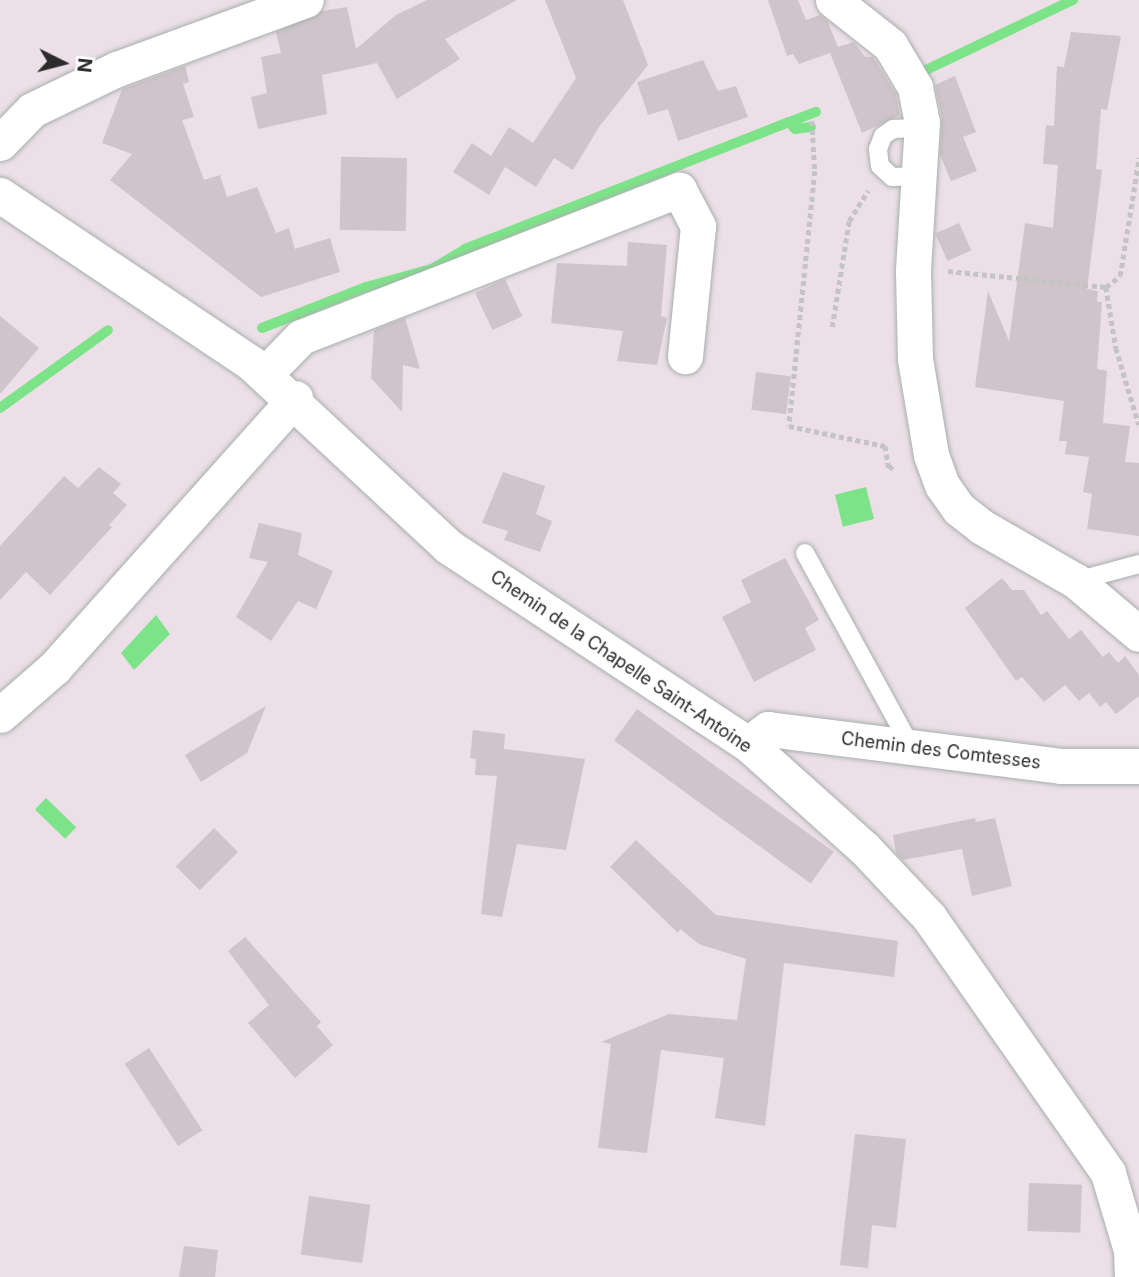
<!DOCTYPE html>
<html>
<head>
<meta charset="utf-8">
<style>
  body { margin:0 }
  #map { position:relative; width:1139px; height:1277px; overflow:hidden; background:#ecdfe7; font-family:Inter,sans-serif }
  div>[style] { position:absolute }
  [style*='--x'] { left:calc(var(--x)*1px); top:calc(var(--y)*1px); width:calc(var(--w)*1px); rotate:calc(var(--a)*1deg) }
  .water>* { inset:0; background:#7de389; transform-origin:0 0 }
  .stream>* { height:10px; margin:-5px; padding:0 5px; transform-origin:5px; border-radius:5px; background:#7de389 }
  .building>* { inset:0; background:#cfc4ca; transform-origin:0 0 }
  .path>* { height:4.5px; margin-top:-2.25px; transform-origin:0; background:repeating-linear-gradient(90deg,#c4c4c4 0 5px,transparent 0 8.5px) }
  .roads { filter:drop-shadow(0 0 2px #a6b0ac) drop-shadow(0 0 2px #a6b0ac) }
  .lane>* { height:18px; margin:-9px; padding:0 9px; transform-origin:9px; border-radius:9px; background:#fff }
  .street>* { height:35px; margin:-17.5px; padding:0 17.5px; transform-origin:17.5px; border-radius:17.5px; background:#fff }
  span { translate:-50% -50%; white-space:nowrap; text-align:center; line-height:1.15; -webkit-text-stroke:6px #fff; paint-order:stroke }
  .street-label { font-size:18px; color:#2c2c2c }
  .north { position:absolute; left:28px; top:28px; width:70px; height:70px; -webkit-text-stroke:5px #fff; paint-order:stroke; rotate:96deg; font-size:19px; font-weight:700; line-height:28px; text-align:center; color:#2c2c2c }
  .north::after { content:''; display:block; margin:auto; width:24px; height:32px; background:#2c2c2c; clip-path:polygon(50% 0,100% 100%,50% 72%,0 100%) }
</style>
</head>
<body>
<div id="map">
  <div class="water">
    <div style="left:866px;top:487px;width:33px;height:32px;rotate:76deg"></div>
    <div style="clip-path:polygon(156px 615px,170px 634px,134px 670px,121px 653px)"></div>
    <div style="left:46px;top:798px;width:42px;height:16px;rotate:44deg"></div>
  </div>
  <div class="stream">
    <div style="--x:926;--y:70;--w:163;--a:-25.5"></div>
    <div style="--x:787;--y:123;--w:31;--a:-21"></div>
    <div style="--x:262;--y:328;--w:112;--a:-21.5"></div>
    <div style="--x:366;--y:287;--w:68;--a:-15.3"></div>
    <div style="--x:432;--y:269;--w:39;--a:-31"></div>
    <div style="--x:465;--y:249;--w:348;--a:-21.4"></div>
    <div style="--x:789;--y:122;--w:9;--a:49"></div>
    <div style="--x:795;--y:129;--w:16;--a:-7"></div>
    <div style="--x:0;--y:408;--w:133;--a:-35.8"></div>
  </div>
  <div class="building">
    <div style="clip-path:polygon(427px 0,517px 0,445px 39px,460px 59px,397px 99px,377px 63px,322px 75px,327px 114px,258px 129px,251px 97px,267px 93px,261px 57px,281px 53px,276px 32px,322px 11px,347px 7px,356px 49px,396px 15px)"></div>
    <div style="clip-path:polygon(545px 0,623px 0,648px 65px,599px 127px,573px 170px,554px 158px,536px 187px,505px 167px,489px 195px,453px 172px,472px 143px,491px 156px,509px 127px,533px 143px,576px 78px)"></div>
    <div style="clip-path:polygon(768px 0,798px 0,806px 20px,820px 15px,828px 22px,838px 47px,854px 42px,865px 57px,873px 57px,896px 94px,900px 115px,862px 133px,830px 53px,799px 64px,793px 54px,787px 56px)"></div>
    <div style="clip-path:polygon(1071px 32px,1121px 36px,1107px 110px,1101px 109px,1096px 169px,1102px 170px,1087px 289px,1098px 291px,1097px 302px,1102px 302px,1097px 369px,1107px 371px,1103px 423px,1130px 426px,1125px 462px,1139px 463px,1139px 536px,1087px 529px,1092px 494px,1083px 492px,1089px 457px,1065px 454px,1067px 441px,1059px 441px,1064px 401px,975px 387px,988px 291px,1009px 341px,1025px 223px,1053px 228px,1058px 165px,1043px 164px,1046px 125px,1054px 126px,1057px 66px,1064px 67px)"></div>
    <div style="clip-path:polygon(703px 60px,718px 91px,736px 86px,748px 117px,678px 141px,668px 109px,648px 115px,637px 82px)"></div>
    <div style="clip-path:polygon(185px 66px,189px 82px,183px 84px,194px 117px,182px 120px,204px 180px,220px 175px,227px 197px,257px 187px,276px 233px,289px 228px,295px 249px,330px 238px,340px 272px,261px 297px,110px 180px,132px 154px,102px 143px,122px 89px)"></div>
    <div style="clip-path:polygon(955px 76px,976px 132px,963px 137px,977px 171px,951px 181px,940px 155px,942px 118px,935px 85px)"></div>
    <div style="left:407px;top:158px;width:73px;height:66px;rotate:91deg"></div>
    <div style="left:959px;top:223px;width:30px;height:26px;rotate:66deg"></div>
    <div style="clip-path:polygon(628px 242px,667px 245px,661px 316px,667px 318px,657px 365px,617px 361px,623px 331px,551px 323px,557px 263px,627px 266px)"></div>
    <div style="left:505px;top:279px;width:41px;height:33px;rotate:65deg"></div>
    <div style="clip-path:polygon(0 316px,39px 348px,0 394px)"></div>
    <div style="clip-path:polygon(405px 318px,420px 369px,403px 365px,402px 412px,371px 378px,374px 330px)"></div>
    <div style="left:756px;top:372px;width:35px;height:38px;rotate:7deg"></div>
    <div style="clip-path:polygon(99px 467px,121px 484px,113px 493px,127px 505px,109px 525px,112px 527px,50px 595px,26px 572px,0 600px,0 546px,64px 476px,78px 488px)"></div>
    <div style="clip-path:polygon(503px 472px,545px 486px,536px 514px,552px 521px,540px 552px,504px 540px,508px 531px,482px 523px)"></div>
    <div style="clip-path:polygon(259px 523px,302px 533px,298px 555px,333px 571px,316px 609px,298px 601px,271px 641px,236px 617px,268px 562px,249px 558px)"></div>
    <div style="clip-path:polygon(785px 558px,819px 620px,805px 628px,816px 650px,754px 682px,722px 617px,751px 602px,741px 580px)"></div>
    <div style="clip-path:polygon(1002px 578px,1012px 590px,1024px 590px,1041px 615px,1047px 611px,1069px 639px,1081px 630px,1103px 657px,1109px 652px,1118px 663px,1125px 656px,1139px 675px,1139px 696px,1116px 714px,1106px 702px,1100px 707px,1089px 693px,1079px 701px,1065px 685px,1044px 702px,1022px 677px,1016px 681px,965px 608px)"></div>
    <div style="clip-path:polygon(266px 706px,247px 753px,201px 782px,185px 755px)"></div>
    <div style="left:637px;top:709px;width:243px;height:39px;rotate:36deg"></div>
    <div style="clip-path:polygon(473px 730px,505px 734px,504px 749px,585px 759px,566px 850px,517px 844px,502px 917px,481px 914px,497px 776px,475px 775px,476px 759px,470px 758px)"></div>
    <div style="clip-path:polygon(975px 818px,976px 822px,995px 818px,1012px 886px,972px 896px,962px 849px,903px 860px,896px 853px,893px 835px)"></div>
    <div style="left:214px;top:828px;width:34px;height:54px;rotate:45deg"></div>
    <div style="clip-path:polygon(636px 840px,716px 915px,898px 941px,894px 977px,784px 963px,765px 1126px,715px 1118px,724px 1058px,661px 1050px,647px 1153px,598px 1148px,611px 1044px,601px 1042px,669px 1014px,737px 1020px,746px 959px,699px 944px,680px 929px,678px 933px,610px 867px)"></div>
    <div style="clip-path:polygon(245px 937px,321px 1022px,317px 1026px,333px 1045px,295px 1078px,248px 1023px,269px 1005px,228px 951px)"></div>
    <div style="left:149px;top:1048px;width:98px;height:29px;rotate:57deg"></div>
    <div style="clip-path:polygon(855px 1134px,906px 1139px,896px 1228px,872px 1225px,868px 1268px,840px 1265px)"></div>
    <div style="left:1029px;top:1183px;width:53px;height:48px;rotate:2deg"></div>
    <div style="left:309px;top:1196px;width:62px;height:59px;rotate:8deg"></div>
    <div style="clip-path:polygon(184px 1246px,218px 1250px,215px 1277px,179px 1277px)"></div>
  </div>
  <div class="path">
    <div style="--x:812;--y:121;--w:50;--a:86.6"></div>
    <div style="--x:815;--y:171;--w:256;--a:95.8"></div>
    <div style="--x:789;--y:426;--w:98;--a:11.8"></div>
    <div style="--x:885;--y:446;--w:23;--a:80"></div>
    <div style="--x:889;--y:469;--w:8;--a:-45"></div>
    <div style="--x:948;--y:271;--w:159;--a:5.8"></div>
    <div style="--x:1106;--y:287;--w:18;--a:-38"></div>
    <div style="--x:1120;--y:276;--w:120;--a:-80.9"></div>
    <div style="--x:1106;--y:287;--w:62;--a:80.7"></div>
    <div style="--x:1116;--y:348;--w:80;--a:73.4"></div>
    <div style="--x:832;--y:327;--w:107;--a:-80.9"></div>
    <div style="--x:849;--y:221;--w:36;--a:-58"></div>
  </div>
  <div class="roads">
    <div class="lane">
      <div style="--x:919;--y:176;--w:27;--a:178"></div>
      <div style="--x:892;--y:177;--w:16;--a:-137"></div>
      <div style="--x:880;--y:166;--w:17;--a:-97"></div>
      <div style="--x:878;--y:149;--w:14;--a:-69"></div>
      <div style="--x:883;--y:136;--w:12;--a:-35"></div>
      <div style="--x:893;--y:129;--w:21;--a:-3"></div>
      <div style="--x:914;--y:128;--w:11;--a:52"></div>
      <div style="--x:805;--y:553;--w:221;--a:61.3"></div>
      <div style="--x:1076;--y:581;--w:65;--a:-15.1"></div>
    </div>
    <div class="street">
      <div style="--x:833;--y:0;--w:73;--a:38.3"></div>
      <div style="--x:890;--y:45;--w:49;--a:59.2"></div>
      <div style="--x:915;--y:87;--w:36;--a:79"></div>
      <div style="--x:922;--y:122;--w:149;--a:93.5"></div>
      <div style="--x:913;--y:271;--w:88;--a:88.7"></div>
      <div style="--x:915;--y:359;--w:97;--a:80.5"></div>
      <div style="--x:931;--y:455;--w:32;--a:70"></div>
      <div style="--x:942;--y:485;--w:29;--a:55"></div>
      <div style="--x:959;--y:509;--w:29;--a:38"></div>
      <div style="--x:982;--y:527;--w:108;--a:29.9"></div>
      <div style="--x:1076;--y:581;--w:82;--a:40.1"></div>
      <div style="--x:0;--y:143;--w:46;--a:-45.9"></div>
      <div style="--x:32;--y:110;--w:94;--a:-25.8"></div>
      <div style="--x:117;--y:69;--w:201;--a:-20.1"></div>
      <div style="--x:0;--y:195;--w:303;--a:33.8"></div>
      <div style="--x:252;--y:364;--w:269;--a:42.9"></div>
      <div style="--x:449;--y:547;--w:358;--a:33.4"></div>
      <div style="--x:748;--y:744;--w:157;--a:41.9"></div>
      <div style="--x:865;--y:849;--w:93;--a:46.7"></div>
      <div style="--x:929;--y:917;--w:312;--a:55"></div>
      <div style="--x:1108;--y:1173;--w:80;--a:73.4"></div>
      <div style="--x:1131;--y:1250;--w:27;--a:88"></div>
      <div style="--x:265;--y:374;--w:52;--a:-45.8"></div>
      <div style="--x:301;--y:337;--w:406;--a:-21.3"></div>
      <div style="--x:679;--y:190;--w:41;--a:62.2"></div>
      <div style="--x:698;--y:226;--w:131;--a:95.7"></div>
      <div style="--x:0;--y:715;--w:72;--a:-41"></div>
      <div style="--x:54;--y:668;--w:362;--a:-48.2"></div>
      <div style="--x:748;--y:744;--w:25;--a:-37"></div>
      <div style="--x:768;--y:729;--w:295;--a:7.2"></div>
      <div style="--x:1061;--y:766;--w:78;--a:0"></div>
    </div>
  </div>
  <div class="street-label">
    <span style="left:621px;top:662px;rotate:34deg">Chemin de la Chapelle Saint-Antoine</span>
    <span style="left:941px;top:751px;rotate:7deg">Chemin des Comtesses</span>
  </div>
  <div class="north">N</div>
</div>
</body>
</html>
